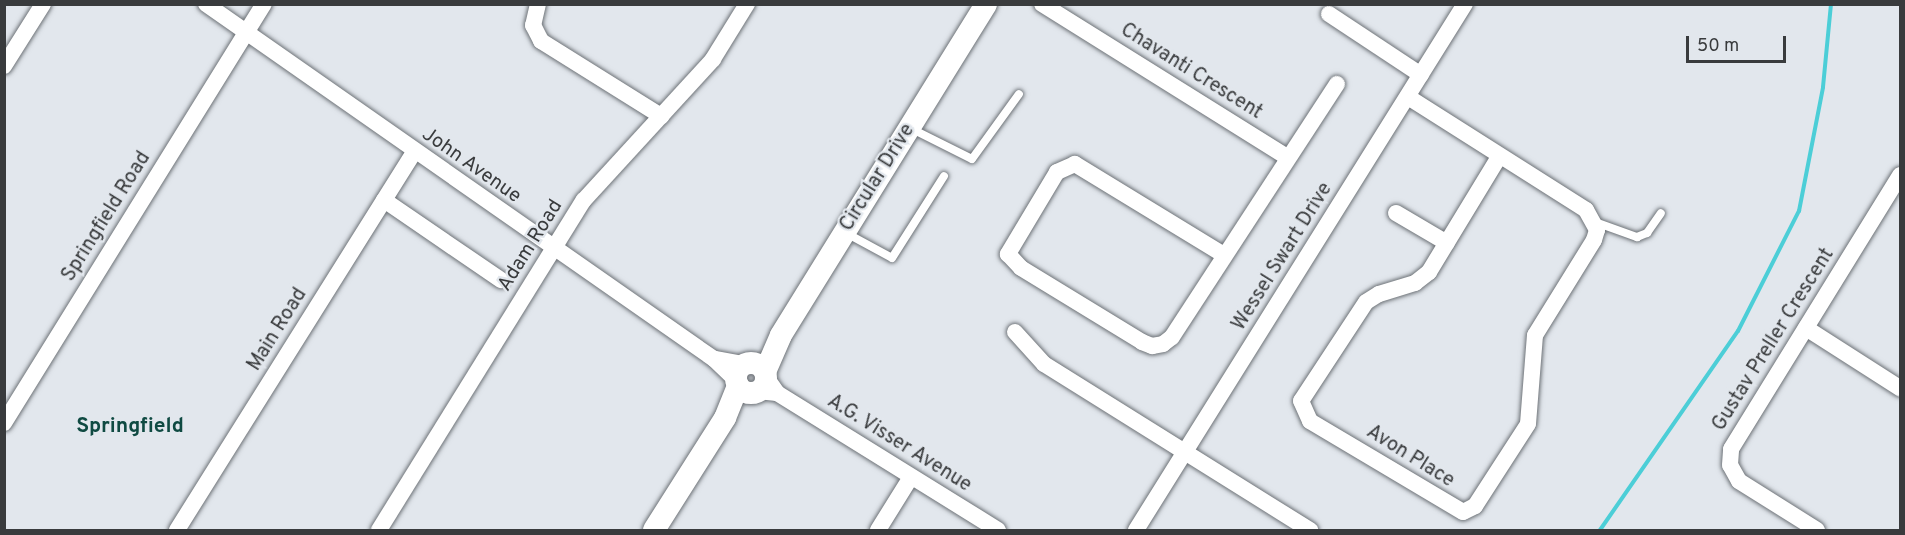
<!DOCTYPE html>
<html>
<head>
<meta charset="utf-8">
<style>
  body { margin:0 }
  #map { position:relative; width:1905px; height:535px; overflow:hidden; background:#e2e7ed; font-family:Overpass,sans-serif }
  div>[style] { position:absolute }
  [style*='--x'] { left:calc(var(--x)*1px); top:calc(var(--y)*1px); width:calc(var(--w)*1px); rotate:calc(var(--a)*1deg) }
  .stream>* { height:4px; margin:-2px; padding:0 2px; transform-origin:2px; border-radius:2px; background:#4cced7 }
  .roads { filter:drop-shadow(0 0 2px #6d7277) drop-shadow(0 0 2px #6d7277) }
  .lane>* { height:8px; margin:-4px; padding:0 4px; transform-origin:4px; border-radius:4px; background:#fff }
  .street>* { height:16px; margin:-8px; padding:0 8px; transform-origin:8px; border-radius:8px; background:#fff }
  .secondary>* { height:22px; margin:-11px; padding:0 11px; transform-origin:11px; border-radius:11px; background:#fff }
  .secondary>.ring { margin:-11px; padding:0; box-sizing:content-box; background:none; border:22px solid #fff; border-radius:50% }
  span { translate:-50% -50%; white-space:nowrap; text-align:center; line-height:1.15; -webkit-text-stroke:4.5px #e2e7ed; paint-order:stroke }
  .street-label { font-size:20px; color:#393b3d }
  .neighbourhood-label { font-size:21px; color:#0f4a42; font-weight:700 }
  .frame { position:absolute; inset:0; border:6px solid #393b3d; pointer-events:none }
  .scale { position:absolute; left:1686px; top:36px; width:100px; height:27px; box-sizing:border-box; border:3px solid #393b3d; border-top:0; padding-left:8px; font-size:18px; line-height:21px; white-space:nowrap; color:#393b3d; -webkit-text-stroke:4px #e2e7ed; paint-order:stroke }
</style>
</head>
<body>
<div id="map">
  <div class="stream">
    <div style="--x:1600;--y:530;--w:242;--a:-55.3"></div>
    <div style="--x:1738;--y:331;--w:135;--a:-63.1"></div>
    <div style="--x:1799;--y:211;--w:126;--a:-79"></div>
    <div style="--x:1823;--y:87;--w:83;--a:-84.5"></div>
  </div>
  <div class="roads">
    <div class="lane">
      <div style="--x:910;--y:128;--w:69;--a:26.6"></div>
      <div style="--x:972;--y:159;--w:80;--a:-54.1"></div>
      <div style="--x:1595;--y:222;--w:45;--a:19.7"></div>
      <div style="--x:1637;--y:237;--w:11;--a:-22"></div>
      <div style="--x:1647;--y:233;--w:24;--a:-55"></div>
      <div style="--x:846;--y:233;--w:52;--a:28.5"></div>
      <div style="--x:892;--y:258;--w:97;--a:-57.6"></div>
    </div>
    <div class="street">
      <div style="--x:206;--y:4;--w:620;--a:34.95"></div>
      <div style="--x:714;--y:359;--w:30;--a:44"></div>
      <div style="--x:538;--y:4;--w:22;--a:103"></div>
      <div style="--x:533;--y:25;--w:18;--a:63"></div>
      <div style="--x:541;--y:41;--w:142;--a:32"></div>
      <div style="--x:1042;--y:4;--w:289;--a:32"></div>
      <div style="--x:1329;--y:14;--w:110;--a:33.5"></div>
      <div style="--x:4;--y:66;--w:73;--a:-57.8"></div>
      <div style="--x:1408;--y:97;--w:211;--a:32.4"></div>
      <div style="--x:1586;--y:210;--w:23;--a:61"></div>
      <div style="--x:1597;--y:230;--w:10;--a:107"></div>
      <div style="--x:1594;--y:240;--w:112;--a:121.8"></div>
      <div style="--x:1535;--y:335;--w:89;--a:94.5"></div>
      <div style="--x:1528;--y:424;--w:98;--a:122.9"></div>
      <div style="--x:1475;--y:506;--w:13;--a:153"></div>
      <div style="--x:1463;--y:512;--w:178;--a:-149.3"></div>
      <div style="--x:1310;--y:421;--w:22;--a:-114"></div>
      <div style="--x:1301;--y:401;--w:118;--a:-56.7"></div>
      <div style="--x:1366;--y:302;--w:15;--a:-32"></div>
      <div style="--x:1379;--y:294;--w:38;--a:-17"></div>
      <div style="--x:1415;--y:283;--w:18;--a:-38"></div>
      <div style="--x:1429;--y:272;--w:135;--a:-58.7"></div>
      <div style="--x:384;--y:200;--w:142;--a:34.4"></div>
      <div style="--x:1396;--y:213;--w:59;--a:30.5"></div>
      <div style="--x:1224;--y:255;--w:175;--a:-148.6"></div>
      <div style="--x:1075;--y:164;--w:20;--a:156"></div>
      <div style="--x:1057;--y:172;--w:96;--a:120.9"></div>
      <div style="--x:1008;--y:254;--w:19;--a:47"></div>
      <div style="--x:1021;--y:268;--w:142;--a:31.4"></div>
      <div style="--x:1142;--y:342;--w:11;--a:22"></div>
      <div style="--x:1152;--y:346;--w:11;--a:-10"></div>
      <div style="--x:1163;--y:344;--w:11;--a:-38"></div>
      <div style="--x:1172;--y:337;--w:302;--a:-56.9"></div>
      <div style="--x:1806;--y:328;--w:112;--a:32.6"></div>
      <div style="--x:1015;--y:332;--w:43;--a:47.8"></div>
      <div style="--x:1044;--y:364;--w:314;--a:32"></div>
      <div style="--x:715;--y:359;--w:29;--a:10"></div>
      <div style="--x:766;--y:377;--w:19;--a:55"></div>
      <div style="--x:777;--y:393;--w:260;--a:31.8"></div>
      <div style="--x:758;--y:391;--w:19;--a:6"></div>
      <div style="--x:4;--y:423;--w:493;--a:-58.2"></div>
      <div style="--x:177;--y:530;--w:446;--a:-57.9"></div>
      <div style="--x:379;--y:530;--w:388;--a:-58.2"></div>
      <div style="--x:584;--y:200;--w:191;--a:-47.5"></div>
      <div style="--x:713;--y:59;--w:65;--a:-58.3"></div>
      <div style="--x:878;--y:530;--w:62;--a:-58.1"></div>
      <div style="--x:1136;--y:530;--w:620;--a:-57.98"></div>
      <div style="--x:1817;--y:530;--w:92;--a:-147.9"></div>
      <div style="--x:1739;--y:481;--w:18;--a:-119"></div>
      <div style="--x:1730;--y:465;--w:16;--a:-86"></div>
      <div style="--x:1731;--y:449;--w:322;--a:-58.3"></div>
    </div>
    <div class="secondary">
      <div class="ring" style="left:736px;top:363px;width:8px;height:8px"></div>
      <div style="--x:765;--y:372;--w:40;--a:-66.6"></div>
      <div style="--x:781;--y:335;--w:389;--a:-58.2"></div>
      <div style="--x:654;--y:530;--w:133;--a:-57.6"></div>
      <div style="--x:725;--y:418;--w:35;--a:-68"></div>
    </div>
  </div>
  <div class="street-label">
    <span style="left:1191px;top:72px;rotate:32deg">Chavanti Crescent</span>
    <span style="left:471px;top:166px;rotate:35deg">John Avenue</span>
    <span style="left:878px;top:178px;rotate:-58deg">Circular Drive</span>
    <span style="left:107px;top:217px;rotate:-58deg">Springfield Road</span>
    <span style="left:531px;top:246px;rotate:-58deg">Adam Road</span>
    <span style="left:1283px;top:257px;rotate:-58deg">Wessel Swart Drive</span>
    <span style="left:278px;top:330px;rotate:-58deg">Main Road</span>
    <span style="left:1774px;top:340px;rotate:-58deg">Gustav Preller Crescent</span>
    <span style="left:899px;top:444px;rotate:32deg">A.G. Visser Avenue</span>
    <span style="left:1410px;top:457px;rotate:32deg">Avon Place</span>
  </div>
  <div class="neighbourhood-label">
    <span style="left:130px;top:427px">Springfield</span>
  </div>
  <div class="frame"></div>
  <div class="scale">50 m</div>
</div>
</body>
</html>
